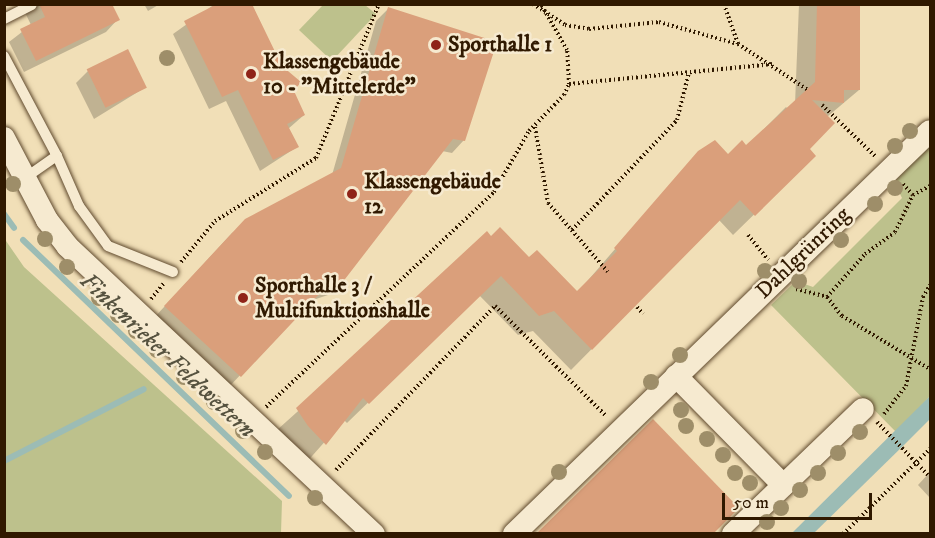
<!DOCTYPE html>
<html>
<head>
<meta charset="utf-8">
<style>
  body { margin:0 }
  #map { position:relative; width:935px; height:538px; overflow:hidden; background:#f1dfb7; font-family:"IM FELL DW Pica",serif }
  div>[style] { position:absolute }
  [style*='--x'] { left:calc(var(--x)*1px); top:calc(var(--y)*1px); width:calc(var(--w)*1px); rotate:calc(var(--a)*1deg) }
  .green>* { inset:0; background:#bdc18c }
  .water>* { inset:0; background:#9cbcb5 }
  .shadow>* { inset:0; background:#0003 }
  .stream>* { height:6px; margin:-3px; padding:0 3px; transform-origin:3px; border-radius:3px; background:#9cbcb5 }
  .building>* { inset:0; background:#da9f7b; transform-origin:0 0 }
  .path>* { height:4px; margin-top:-2px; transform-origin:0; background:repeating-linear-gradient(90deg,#301900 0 1.5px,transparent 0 4.5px) }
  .roads { filter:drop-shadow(0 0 2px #604a2e) drop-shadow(0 0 2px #604a2e) }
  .lane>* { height:10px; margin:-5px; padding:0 5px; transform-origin:5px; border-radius:5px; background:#f6ead0 }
  .street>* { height:22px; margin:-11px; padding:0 11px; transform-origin:11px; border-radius:11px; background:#f6ead0 }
  .trees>* { width:16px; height:16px; margin:-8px; border-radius:50%; background:#9e8e69 }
  .dots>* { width:16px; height:16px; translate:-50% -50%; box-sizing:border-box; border:3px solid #f6ead0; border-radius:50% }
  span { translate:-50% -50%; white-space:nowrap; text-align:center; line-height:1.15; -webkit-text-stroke:5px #f6ead0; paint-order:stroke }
  .poi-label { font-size:22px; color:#301900; font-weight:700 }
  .left { translate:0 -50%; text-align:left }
  .street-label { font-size:22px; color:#301900 }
  .water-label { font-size:24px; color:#56523f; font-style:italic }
  .frame { position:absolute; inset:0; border:6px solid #301900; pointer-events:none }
  .scale { position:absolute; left:722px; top:493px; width:150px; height:27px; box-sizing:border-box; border:3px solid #301900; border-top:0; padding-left:8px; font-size:18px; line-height:21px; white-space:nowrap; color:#301900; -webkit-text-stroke:4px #f6ead0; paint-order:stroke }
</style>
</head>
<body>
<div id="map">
  <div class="green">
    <div style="clip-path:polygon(323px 5px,365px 5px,376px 14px,332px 61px,299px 30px)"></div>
    <div style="clip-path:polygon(930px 145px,930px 396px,897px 433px,771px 305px,796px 281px,813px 287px,902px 198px,894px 182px)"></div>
    <div style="clip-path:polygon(4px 238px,24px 267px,282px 501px,281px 533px,5px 533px)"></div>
  </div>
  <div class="water">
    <div style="clip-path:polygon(930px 396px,930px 419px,906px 443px,814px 533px,792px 533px)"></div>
  </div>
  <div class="shadow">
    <div style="clip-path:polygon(21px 4px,111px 4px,118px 19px,106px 32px,24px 72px,9px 42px,31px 25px)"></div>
    <div style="clip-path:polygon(144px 4px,160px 4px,148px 11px)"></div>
    <div style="clip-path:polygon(215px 4px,250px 4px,304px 115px,288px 129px,297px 147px,260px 171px,226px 101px,209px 109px,173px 34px)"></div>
    <div style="clip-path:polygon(799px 4px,860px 4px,859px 90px,827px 117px,808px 149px,814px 156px,733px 235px,719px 220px,571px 370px,533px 331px,518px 335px,479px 295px,347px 423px,344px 420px,305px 464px,277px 430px,491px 238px,577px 293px,699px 152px,728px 156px,746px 147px,786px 107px,789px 110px,795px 104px)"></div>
    <div style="clip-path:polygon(388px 9px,464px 140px,452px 153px,442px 151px,341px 282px,328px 295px,310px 301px,228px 388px,153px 319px,232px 233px,332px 175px,376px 21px)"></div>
    <div style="clip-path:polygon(88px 71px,146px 87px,94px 119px,76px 83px)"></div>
    <div style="clip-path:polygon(930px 472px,930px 498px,918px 485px)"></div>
  </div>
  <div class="stream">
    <div style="--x:4;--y:214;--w:17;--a:54"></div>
    <div style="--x:23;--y:240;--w:369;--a:43.9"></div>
    <div style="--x:4;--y:461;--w:157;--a:-27.2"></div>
  </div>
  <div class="building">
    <div style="clip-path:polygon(39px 4px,112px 4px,120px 20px,36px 61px,20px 29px,45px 17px)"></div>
    <div style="clip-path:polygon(217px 4px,252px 4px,282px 66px,301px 82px,294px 91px,305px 115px,287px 124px,299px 147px,273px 160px,238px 90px,222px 97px,184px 21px)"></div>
    <div style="clip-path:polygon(817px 4px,860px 4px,860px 90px,844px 90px,844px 103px,812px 100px,835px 123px,810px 149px,816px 156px,755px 216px,740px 200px,592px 350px,554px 311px,539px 316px,501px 276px,369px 404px,363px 398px,326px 445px,308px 426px,296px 408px,487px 231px,491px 236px,500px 227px,529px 257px,537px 250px,577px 291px,617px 251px,614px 248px,698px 151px,715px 140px,728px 154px,742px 140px,746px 145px,815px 82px)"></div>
    <div style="clip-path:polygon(388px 7px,497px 42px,465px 141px,453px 139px,342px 283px,323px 290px,241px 377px,164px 306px,245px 219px,341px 168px)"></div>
    <div style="left:128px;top:49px;width:43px;height:46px;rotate:64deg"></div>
    <div style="clip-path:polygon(653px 419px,739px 508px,713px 534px,536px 534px)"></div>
  </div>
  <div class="path">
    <div style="--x:533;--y:4;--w:38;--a:33"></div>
    <div style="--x:565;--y:25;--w:24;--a:9"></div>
    <div style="--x:589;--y:29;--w:70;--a:-5.7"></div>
    <div style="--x:659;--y:22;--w:82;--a:15.6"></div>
    <div style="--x:724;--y:4;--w:42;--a:70.7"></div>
    <div style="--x:738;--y:44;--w:84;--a:33.3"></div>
    <div style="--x:569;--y:84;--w:204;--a:-5.6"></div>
    <div style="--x:822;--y:105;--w:74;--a:43.9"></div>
    <div style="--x:535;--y:127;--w:77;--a:80.3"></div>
    <div style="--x:548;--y:203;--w:91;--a:49"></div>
    <div style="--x:903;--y:184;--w:15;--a:48"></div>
    <div style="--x:572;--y:230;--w:152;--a:-46.3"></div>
    <div style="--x:677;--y:120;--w:49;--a:-76"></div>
    <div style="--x:748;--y:235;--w:32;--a:51"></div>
    <div style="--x:181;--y:262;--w:53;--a:-50.3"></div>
    <div style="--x:215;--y:221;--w:119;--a:-32"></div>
    <div style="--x:316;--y:158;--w:166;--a:-67.8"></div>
    <div style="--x:796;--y:289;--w:32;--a:14"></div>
    <div style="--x:827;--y:297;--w:24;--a:52"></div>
    <div style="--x:842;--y:316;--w:103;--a:31.1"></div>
    <div style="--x:827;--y:297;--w:57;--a:-48.5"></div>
    <div style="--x:865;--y:254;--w:37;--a:-36"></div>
    <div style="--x:895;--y:232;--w:41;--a:-64.1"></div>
    <div style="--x:913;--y:195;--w:19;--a:-28"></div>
    <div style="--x:151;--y:299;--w:22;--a:-51"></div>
    <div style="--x:637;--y:307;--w:9;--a:49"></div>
    <div style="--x:266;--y:407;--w:313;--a:-43.3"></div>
    <div style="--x:494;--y:192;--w:70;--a:-60.2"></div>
    <div style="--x:529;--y:131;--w:50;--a:-45.8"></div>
    <div style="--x:564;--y:95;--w:12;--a:-66"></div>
    <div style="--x:569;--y:84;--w:34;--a:-93"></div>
    <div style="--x:567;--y:50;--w:53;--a:-119.5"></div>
    <div style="--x:884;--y:414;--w:36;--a:-52"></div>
    <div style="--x:906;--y:386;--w:91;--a:-79.2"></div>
    <div style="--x:923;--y:297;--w:14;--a:-60"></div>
    <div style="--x:877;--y:422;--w:76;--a:46.1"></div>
    <div style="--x:336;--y:470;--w:228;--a:-45.9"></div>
    <div style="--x:495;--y:306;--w:156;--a:44.7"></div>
    <div style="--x:843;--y:534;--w:122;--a:-44.3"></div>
  </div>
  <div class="roads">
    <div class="lane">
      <div style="--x:4;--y:19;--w:31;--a:-27"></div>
      <div style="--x:4;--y:56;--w:113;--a:62.1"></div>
      <div style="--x:25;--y:178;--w:39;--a:-35"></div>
      <div style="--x:57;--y:156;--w:55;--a:66.3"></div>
      <div style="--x:79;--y:206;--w:49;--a:54.1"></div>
      <div style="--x:108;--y:246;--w:70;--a:21.8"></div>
    </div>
    <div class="street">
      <div style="--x:4;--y:138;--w:93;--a:62.3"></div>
      <div style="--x:47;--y:220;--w:33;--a:52"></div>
      <div style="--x:67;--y:246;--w:421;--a:43.2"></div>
      <div style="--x:676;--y:376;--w:153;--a:45.5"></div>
      <div style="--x:514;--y:534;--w:579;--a:-44.09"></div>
      <div style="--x:733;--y:534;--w:180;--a:-43.9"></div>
    </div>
  </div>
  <div class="trees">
    <div style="left:167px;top:58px"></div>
    <div style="left:910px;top:131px"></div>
    <div style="left:895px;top:146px"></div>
    <div style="left:13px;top:184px"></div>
    <div style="left:895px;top:188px"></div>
    <div style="left:875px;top:204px"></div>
    <div style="left:45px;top:239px"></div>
    <div style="left:841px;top:240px"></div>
    <div style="left:67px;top:267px"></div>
    <div style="left:765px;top:271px"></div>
    <div style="left:799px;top:281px"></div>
    <div style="left:99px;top:298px"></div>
    <div style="left:118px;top:315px"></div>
    <div style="left:136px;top:331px"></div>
    <div style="left:157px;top:350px"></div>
    <div style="left:680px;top:355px"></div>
    <div style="left:184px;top:377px"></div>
    <div style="left:651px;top:382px"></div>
    <div style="left:214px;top:402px"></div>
    <div style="left:681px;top:410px"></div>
    <div style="left:686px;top:426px"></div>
    <div style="left:243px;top:431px"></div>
    <div style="left:860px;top:432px"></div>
    <div style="left:707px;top:439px"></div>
    <div style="left:265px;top:452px"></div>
    <div style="left:838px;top:453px"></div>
    <div style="left:723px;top:455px"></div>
    <div style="left:559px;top:472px"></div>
    <div style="left:735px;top:473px"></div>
    <div style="left:818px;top:473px"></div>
    <div style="left:750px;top:483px"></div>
    <div style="left:800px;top:490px"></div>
    <div style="left:315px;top:498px"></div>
    <div style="left:781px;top:508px"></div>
    <div style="left:767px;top:522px"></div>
  </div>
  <div class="dots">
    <div style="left:436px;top:45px;background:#8f2418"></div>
    <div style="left:251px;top:74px;background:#8f2418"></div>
    <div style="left:352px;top:194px;background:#8f2418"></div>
    <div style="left:243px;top:298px;background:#8f2418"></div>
  </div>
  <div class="poi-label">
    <span class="left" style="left:448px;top:45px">Sporthalle 1</span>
    <span class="left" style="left:263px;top:74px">Klassengebäude<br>10 - "Mittelerde"</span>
    <span class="left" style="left:364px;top:194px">Klassengebäude<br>12</span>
    <span class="left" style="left:255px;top:298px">Sporthalle 3 /<br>Multifunktionshalle</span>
  </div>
  <div class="street-label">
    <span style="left:803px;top:253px;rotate:-44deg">Dahlgrünring</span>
  </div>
  <div class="water-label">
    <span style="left:167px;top:356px;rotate:43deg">Finkenrieker Feldwettern</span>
  </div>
  <div class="frame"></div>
  <div class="scale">50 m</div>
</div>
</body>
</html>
